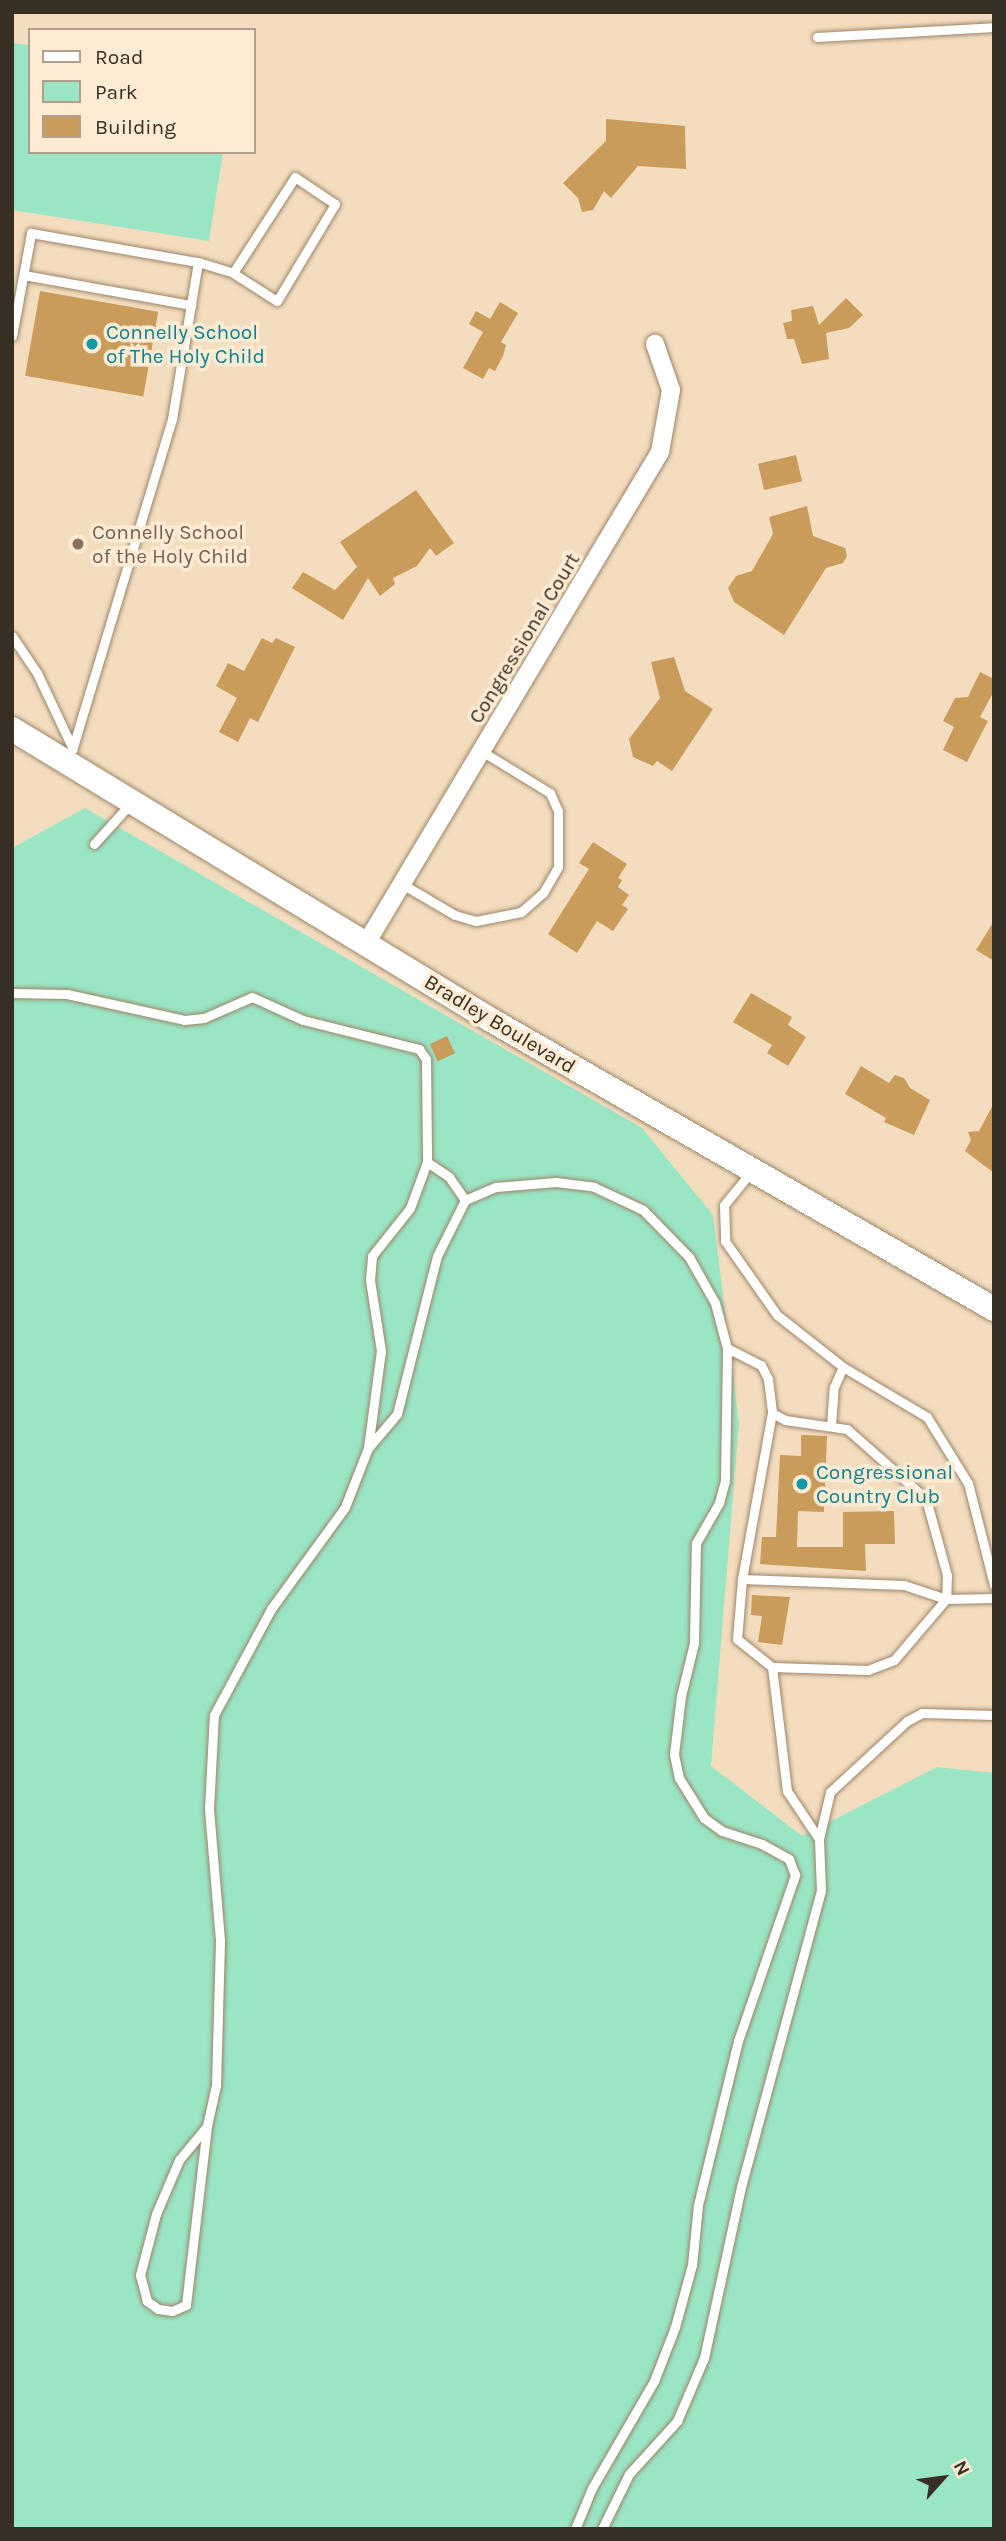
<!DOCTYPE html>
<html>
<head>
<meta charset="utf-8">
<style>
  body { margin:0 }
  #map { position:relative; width:1006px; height:2541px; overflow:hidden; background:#f4ddbf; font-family:Karla,sans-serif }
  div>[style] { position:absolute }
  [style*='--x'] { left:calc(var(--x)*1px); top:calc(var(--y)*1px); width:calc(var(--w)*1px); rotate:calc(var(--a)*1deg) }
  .green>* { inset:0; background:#9ae6c4 }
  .building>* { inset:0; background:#ca9c5b; transform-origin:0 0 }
  .roads { filter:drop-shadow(0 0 2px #9b866a) drop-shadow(0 0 2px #9b866a) }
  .lane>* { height:9px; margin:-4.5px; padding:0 4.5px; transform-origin:4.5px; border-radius:4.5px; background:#fff }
  .street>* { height:18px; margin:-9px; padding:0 9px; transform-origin:9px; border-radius:9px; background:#fff }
  .secondary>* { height:24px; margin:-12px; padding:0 12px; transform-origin:12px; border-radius:12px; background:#fff }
  .dots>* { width:19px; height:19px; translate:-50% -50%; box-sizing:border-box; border:4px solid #feebd3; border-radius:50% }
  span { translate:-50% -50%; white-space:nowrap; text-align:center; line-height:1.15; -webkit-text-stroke:7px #feebd3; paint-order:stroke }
  .culture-label { font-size:21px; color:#0d838f }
  .left { translate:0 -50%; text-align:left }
  .education-label { font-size:21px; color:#785e54 }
  .street-label { font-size:21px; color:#372f23 }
  .frame { position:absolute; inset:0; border:14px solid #372f23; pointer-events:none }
  .legend { position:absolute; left:28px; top:28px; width:228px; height:126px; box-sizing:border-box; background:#feebd3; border:2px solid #aea08d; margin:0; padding:9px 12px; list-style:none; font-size:21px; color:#372f23 }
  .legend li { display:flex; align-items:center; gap:14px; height:35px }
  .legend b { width:35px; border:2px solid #aea08d }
  .north { position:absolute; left:908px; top:2443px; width:70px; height:70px; -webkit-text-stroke:5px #feebd3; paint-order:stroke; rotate:62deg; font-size:19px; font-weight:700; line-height:28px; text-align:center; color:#372f23 }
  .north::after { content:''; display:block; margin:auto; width:24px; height:32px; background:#372f23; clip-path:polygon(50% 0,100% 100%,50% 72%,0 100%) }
</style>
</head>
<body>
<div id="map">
  <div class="green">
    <div style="clip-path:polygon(12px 43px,30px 45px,30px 152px,223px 152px,209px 241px,12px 210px)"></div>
    <div style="clip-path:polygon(85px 808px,642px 1128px,713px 1215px,739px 1423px,711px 1766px,802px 1836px,937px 1767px,994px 1773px,994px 2529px,12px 2529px,12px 848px)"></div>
  </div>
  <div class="building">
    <div style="clip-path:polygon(606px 119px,685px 126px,686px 169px,638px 166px,611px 198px,604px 191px,593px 210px,582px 212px,578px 198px,563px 183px,606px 141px)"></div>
    <div style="left:40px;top:291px;width:120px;height:86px;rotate:10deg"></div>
    <div style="clip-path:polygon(846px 298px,863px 315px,849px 328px,826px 333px,829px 359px,802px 364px,794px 339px,787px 339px,783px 323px,792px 321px,791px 310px,813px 306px,819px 325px)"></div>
    <div style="clip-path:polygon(500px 302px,518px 313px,501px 342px,506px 345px,503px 356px,495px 371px,489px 368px,483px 379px,463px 368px,483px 332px,469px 324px,476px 311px,490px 319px)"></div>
    <div style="left:796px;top:455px;width:27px;height:39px;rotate:77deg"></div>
    <div style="clip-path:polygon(416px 490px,454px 543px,436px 556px,430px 548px,417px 566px,393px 578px,395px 584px,380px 596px,368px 578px,343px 620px,292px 588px,303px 572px,335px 590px,357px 567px,340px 542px)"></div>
    <div style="clip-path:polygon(807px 506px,813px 536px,845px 548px,847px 556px,843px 563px,826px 568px,784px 635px,734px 602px,728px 588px,736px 576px,752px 571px,773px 534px,769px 517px)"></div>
    <div style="clip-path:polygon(262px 638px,272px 643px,276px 638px,295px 647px,258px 722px,250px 718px,238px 742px,219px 732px,237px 698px,216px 686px,228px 663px,244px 671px)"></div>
    <div style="clip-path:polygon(674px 657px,685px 691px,713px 709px,672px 771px,657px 761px,653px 766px,633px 757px,629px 739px,660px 698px,651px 662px)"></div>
    <div style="clip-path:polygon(980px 672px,994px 679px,994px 691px,980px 717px,988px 721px,967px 762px,943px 750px,954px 727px,943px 721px,955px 698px,968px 697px)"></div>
    <div style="clip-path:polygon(593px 842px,627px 864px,618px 878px,622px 880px,618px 887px,629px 895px,622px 905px,628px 909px,613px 931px,597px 921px,577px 953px,548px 934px,589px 869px,579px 863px)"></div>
    <div style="clip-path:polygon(994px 921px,994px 961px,976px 950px)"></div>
    <div style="clip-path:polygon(751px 993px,792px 1017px,788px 1025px,806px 1037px,788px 1066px,767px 1053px,772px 1045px,733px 1022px)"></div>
    <div style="left:447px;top:1036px;width:19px;height:19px;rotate:65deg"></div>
    <div style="clip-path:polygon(861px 1066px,889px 1083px,895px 1075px,904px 1078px,910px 1088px,930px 1100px,914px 1135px,884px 1122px,886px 1118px,845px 1094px)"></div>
    <div style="clip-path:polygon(994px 1103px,994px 1173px,965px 1151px,971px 1140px,968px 1132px,979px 1131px)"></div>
    <div style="clip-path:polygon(801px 1435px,827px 1436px,824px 1512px,798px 1511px,797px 1547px,843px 1547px,843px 1512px,894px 1511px,895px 1544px,865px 1544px,866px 1571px,760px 1564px,762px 1537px,776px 1537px,780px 1455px,801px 1456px)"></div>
    <div style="clip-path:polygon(752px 1595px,790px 1597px,782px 1645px,758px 1642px,762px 1616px,751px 1615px)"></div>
  </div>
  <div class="roads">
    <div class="lane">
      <div style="--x:817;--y:37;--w:177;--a:-3.2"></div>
      <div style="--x:198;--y:262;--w:37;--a:17"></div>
      <div style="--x:233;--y:273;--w:52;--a:32.5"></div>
      <div style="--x:277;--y:301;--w:113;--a:-59.1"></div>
      <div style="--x:335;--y:204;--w:48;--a:-146"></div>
      <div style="--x:295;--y:177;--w:114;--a:122.9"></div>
      <div style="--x:24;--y:275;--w:170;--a:10.2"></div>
      <div style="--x:12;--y:336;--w:105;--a:-79.5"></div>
      <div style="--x:31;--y:233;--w:169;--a:9.9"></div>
      <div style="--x:198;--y:262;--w:159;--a:99.4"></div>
      <div style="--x:172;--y:419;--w:342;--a:106.8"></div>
      <div style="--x:12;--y:636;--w:45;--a:56"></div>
      <div style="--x:37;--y:673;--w:84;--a:64.7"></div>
      <div style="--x:94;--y:844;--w:54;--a:-48"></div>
      <div style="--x:402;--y:884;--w:61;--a:30.3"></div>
      <div style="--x:455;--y:915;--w:22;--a:16"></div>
      <div style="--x:476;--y:921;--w:46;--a:-11.3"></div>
      <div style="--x:521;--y:912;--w:29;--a:-41"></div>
      <div style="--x:543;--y:893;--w:30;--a:-60"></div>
      <div style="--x:558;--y:867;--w:56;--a:-90"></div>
      <div style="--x:558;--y:811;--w:20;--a:-114"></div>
      <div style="--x:550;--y:793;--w:79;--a:-148.5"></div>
      <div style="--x:12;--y:993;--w:55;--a:1"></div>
      <div style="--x:67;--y:994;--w:120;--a:12.5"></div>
      <div style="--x:184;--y:1020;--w:20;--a:-6"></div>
      <div style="--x:204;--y:1018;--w:52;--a:-23.6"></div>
      <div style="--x:252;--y:997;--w:56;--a:24.3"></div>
      <div style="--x:303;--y:1020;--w:120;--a:14"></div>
      <div style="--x:419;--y:1049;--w:12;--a:55"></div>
      <div style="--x:426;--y:1059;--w:103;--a:89.4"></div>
      <div style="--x:427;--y:1162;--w:27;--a:34"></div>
      <div style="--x:449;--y:1177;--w:28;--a:55"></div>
      <div style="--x:465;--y:1200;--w:34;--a:-23"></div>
      <div style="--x:496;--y:1187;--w:60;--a:-4.8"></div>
      <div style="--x:556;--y:1182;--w:38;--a:7"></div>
      <div style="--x:594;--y:1187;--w:54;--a:25.1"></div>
      <div style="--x:643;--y:1210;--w:66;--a:45.6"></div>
      <div style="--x:689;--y:1257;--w:53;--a:60.5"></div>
      <div style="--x:715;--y:1303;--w:47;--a:75.1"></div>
      <div style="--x:727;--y:1348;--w:38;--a:27"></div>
      <div style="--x:761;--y:1365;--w:16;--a:63"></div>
      <div style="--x:768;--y:1379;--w:34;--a:83"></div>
      <div style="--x:750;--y:1173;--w:41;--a:129.1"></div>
      <div style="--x:724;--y:1205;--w:36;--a:88"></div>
      <div style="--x:725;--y:1241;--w:90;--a:54.9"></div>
      <div style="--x:777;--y:1315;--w:84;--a:38.2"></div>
      <div style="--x:843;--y:1367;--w:98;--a:30.8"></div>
      <div style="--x:927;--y:1417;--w:78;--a:58.2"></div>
      <div style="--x:968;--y:1483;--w:105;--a:75.7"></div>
      <div style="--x:772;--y:1413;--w:15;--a:28"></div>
      <div style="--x:785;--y:1420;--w:63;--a:8.3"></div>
      <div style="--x:847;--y:1429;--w:106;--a:41.5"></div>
      <div style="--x:926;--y:1499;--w:79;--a:74.6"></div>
      <div style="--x:947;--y:1575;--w:24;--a:92"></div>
      <div style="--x:946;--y:1599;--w:80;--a:130.4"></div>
      <div style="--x:894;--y:1660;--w:28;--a:159"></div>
      <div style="--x:868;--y:1670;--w:96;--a:-178.2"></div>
      <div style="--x:772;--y:1667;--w:45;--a:-141.3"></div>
      <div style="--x:737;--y:1639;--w:60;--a:-85.2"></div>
      <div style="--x:742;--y:1579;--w:169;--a:-79.8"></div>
      <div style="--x:831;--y:1426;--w:39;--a:-86"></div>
      <div style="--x:834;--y:1387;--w:22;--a:-66"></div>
      <div style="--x:368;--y:1448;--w:45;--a:-49.5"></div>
      <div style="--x:397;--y:1414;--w:163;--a:-75.8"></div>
      <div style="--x:437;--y:1256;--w:63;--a:-63.4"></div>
      <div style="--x:742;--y:1579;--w:162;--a:2.1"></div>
      <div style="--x:904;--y:1585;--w:44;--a:18.4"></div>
      <div style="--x:946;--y:1599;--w:48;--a:-1.2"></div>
      <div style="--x:772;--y:1667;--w:125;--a:83.1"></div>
      <div style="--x:787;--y:1791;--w:58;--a:56.3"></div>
      <div style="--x:207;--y:2126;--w:180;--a:96.7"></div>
      <div style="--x:186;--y:2305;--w:15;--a:157"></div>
      <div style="--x:172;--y:2311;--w:14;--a:-172"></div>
      <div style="--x:158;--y:2309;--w:14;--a:-144"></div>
      <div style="--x:147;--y:2301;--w:27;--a:-105"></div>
      <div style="--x:140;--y:2275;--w:63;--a:-75.3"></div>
      <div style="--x:156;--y:2214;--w:59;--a:-66.9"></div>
      <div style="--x:179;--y:2160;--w:44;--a:-50.5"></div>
      <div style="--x:207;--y:2126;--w:42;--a:-77.6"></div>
      <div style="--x:216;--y:2085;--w:145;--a:-88.4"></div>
      <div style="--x:220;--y:1940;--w:131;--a:-94.8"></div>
      <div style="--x:209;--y:1809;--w:94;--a:-87"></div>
      <div style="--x:214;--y:1715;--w:120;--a:-61.7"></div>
      <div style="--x:271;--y:1609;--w:126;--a:-54"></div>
      <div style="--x:345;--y:1507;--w:63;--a:-68.7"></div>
      <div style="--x:368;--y:1448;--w:98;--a:-82.4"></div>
      <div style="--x:381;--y:1351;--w:72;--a:-98.8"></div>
      <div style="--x:370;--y:1280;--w:24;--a:-85"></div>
      <div style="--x:372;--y:1256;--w:61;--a:-51.6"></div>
      <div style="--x:410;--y:1208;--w:49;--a:-69.7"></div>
      <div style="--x:575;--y:2529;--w:44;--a:-67.5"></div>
      <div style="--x:592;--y:2488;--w:124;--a:-59.9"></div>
      <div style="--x:654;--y:2381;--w:58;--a:-68.7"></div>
      <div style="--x:675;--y:2327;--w:64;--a:-74.7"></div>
      <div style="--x:692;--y:2265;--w:60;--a:-84.3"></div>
      <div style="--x:698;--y:2205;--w:169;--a:-76.3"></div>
      <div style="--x:738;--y:2041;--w:176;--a:-71"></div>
      <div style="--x:795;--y:1875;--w:17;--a:-111"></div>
      <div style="--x:789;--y:1859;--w:31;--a:-151"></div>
      <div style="--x:762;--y:1844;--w:42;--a:-162"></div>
      <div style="--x:722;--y:1831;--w:22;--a:-144"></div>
      <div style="--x:704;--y:1818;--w:47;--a:-122"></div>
      <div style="--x:679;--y:1778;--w:25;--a:-102"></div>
      <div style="--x:674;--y:1754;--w:58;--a:-83.1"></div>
      <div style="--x:681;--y:1696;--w:55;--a:-76.2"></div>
      <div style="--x:694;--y:1643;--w:100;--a:-88.9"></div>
      <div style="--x:696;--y:1543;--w:46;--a:-60.1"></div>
      <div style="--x:719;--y:1503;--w:24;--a:-75"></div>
      <div style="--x:725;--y:1480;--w:132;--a:-89.1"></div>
      <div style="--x:602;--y:2529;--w:61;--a:-63.9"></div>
      <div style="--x:629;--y:2474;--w:72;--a:-47.8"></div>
      <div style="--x:677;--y:2421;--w:69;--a:-66.8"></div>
      <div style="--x:704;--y:2358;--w:175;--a:-77.8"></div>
      <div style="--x:741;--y:2187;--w:307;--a:-74.9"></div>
      <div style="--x:821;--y:1891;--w:52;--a:-92.2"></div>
      <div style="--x:819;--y:1839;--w:48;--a:-76.8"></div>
      <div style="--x:830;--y:1792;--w:105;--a:-42.7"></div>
      <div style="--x:907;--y:1721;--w:17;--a:-28"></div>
      <div style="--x:922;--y:1713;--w:72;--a:1.6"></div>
    </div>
    <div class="street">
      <div style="--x:367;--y:942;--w:571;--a:-59.12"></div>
      <div style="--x:660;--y:452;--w:63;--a:-79.9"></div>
      <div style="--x:671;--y:390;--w:49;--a:-109.2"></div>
    </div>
    <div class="secondary">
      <div style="--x:12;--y:729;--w:560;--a:31.28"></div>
      <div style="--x:491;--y:1020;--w:580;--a:29.88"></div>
    </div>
  </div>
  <div class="dots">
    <div style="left:92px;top:344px;background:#0f9aa8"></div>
    <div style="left:78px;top:544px;background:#8d6e63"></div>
    <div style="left:802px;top:1484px;background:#0f9aa8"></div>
  </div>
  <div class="culture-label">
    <span class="left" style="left:106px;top:344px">Connelly School<br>of The Holy Child</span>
    <span class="left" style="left:816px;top:1484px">Congressional<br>Country Club</span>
  </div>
  <div class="education-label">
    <span class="left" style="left:92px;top:544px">Connelly School<br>of the Holy Child</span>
  </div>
  <div class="street-label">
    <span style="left:524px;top:638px;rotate:-59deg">Congressional Court</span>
    <span style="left:500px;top:1024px;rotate:31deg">Bradley Boulevard</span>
  </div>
  <div class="frame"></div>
  <ul class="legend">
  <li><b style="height:9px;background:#fff"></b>Road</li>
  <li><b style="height:19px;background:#9ae6c4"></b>Park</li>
  <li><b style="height:19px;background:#ca9c5b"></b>Building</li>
  </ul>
  <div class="north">N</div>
</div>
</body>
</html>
